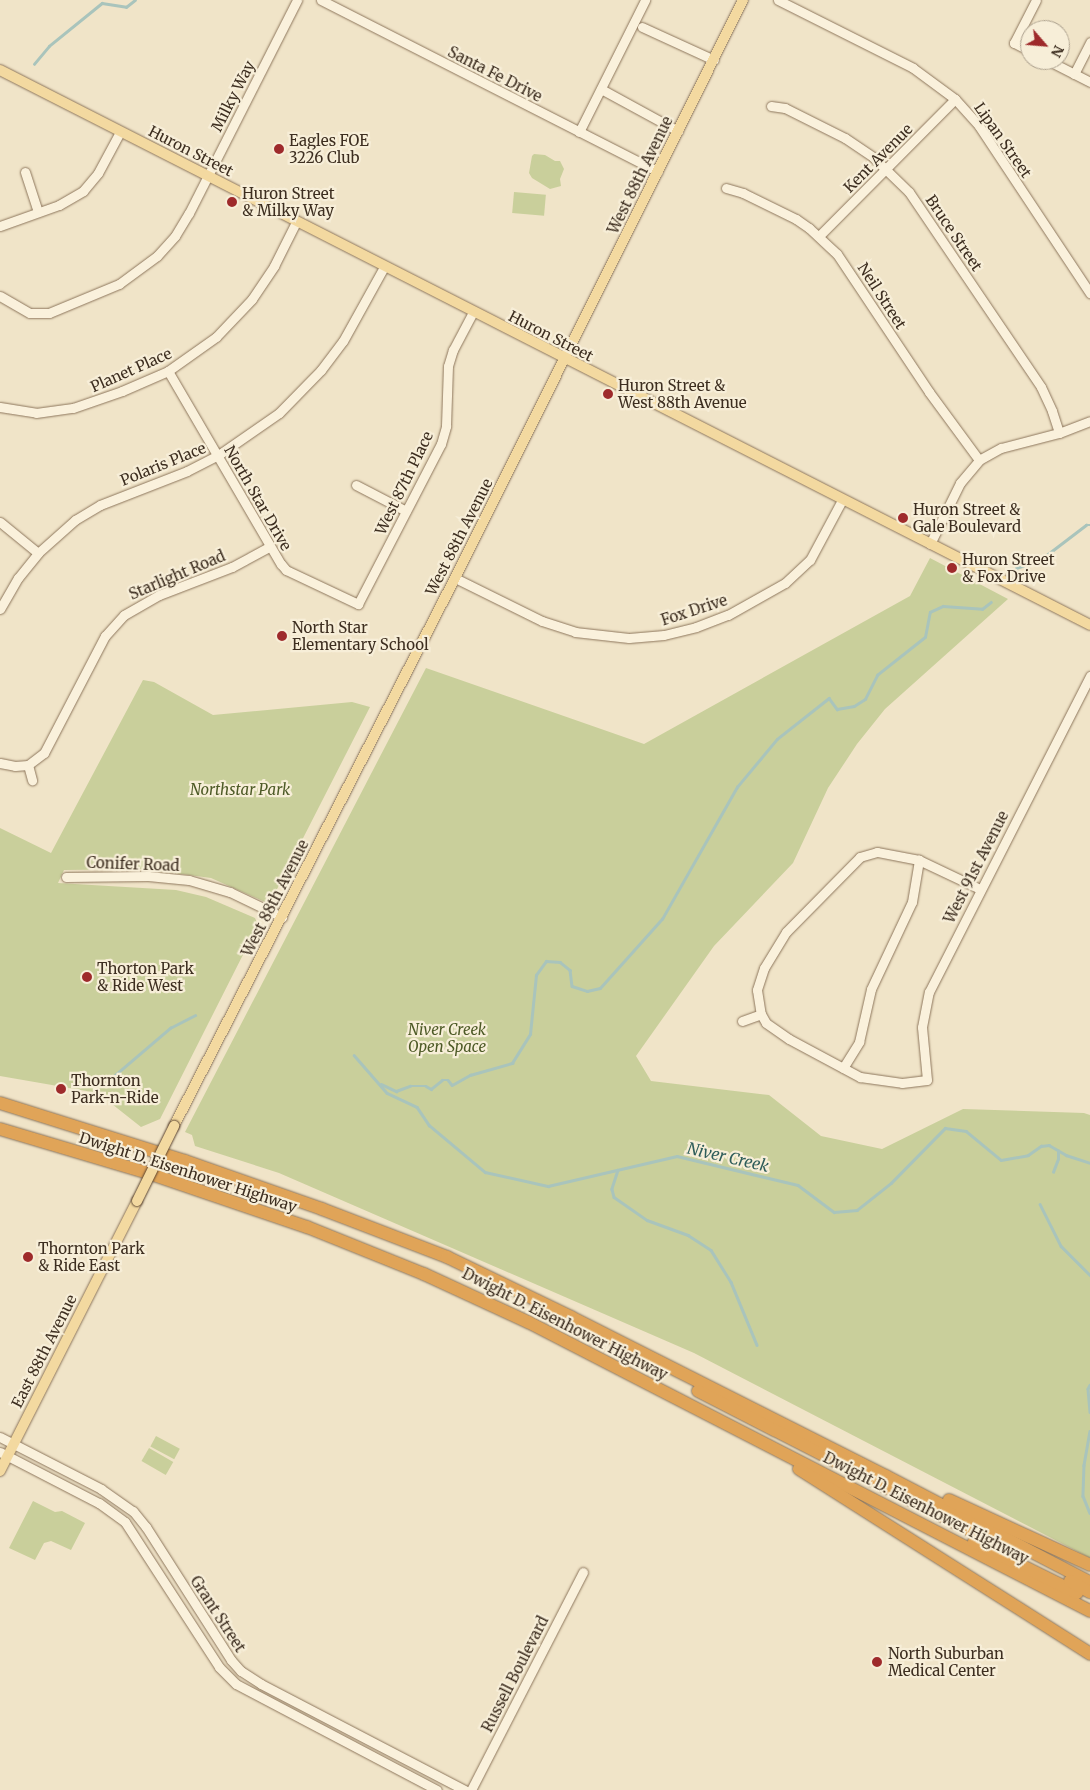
<!DOCTYPE html>
<html>
<head>
<meta charset="utf-8">
<style>
  body { margin:0 }
  #map { position:relative; width:1090px; height:1790px; overflow:hidden; background:#f0e4c8; font-family:Merriweather,serif }
  div>[style] { position:absolute }
  [style*='--x'] { left:calc(var(--x)*1px); top:calc(var(--y)*1px); width:calc(var(--w)*1px); rotate:calc(var(--a)*1deg) }
  .green>* { inset:0; background:#c9cf9b; transform-origin:0 0 }
  .stream>* { height:2.5px; margin:-1.25px; padding:0 1.25px; transform-origin:1.25px; border-radius:1.25px; background:#a9c4bc }
  .roads { filter:drop-shadow(0 0 1px #8d765c) drop-shadow(0 0 1px #8d765c) }
  .minor>* { height:9px; margin:-4.5px; padding:0 4.5px; transform-origin:4.5px; border-radius:4.5px; background:#faf1dc }
  .major>* { height:10px; margin:-5px; padding:0 5px; transform-origin:5px; border-radius:5px; background:#f3d9a0 }
  .highway>* { height:12px; margin:-6px; padding:0 6px; transform-origin:6px; border-radius:6px; background:#e0a458 }
  .bridges { filter:drop-shadow(0 0 1px #5b4430) drop-shadow(0 0 1px #5b4430) }
  .major-bridge>* { height:10px; margin:-5px; padding:0 5px; transform-origin:5px; border-radius:5px; background:#f3d9a0 }
  .dots>* { width:14px; height:14px; translate:-50% -50%; box-sizing:border-box; border:2px solid #f7eed8; border-radius:50% }
  span { translate:-50% -50%; white-space:nowrap; text-align:center; line-height:1.15; -webkit-text-stroke:4.5px #f7eed8; paint-order:stroke }
  .street-label { font-size:15px; color:#3d2e20 }
  .poi-label { font-size:15px; color:#3d2e20 }
  .left { translate:0 -50%; text-align:left }
  .park-label { font-size:15px; color:#4d5a26; font-style:italic }
  .water-label { font-size:16px; color:#2f5d5a; font-style:italic }
  .north { position:absolute; left:1020px; top:20px; width:50px; height:50px; box-sizing:border-box; background:#f7eed8; border:1px solid #ada18e; border-radius:50%; rotate:117deg; font-size:14px; font-weight:700; line-height:20px; text-align:center; color:#3d2e20 }
  .north::after { content:''; display:block; margin:auto; width:18px; height:22px; background:#9e2a2b; clip-path:polygon(50% 0,100% 100%,50% 72%,0 100%) }
</style>
</head>
<body>
<div id="map">
  <div class="green">
    <div style="clip-path:polygon(534px 154px,545px 155px,555px 161px,560px 161px,564px 169px,560px 179px,561px 186px,550px 189px,532px 178px,529px 173px,532px 156px)"></div>
    <div style="left:514px;top:192px;width:32px;height:21px;rotate:5deg"></div>
    <div style="clip-path:polygon(930px 558px,1008px 599px,885px 709px,857px 744px,828px 788px,793px 863px,714px 946px,636px 1056px,651px 1081px,769px 1095px,821px 1136px,882px 1149px,963px 1109px,1084px 1113px,1090px 1115px,1090px 1558px,694px 1353px,279px 1173px,195px 1146px,192px 1135px,185px 1132px,426px 668px,644px 744px,910px 596px)"></div>
    <div style="clip-path:polygon(143px 680px,154px 682px,213px 715px,352px 702px,370px 707px,273px 897px,265px 902px,211px 878px,145px 869px,64px 870px,58px 883px,176px 890px,206px 897px,255px 918px,258px 925px,160px 1119px,141px 1127px,98px 1093px,0 1076px,0 828px,51px 853px)"></div>
    <div style="left:156px;top:1436px;width:27px;height:12px;rotate:28deg"></div>
    <div style="left:149px;top:1448px;width:28px;height:15px;rotate:30deg"></div>
    <div style="clip-path:polygon(33px 1501px,55px 1512px,62px 1511px,85px 1523px,71px 1550px,51px 1541px,44px 1543px,35px 1560px,9px 1548px)"></div>
  </div>
  <div class="stream">
    <div style="--x:34;--y:64;--w:23;--a:-50"></div>
    <div style="--x:49;--y:46;--w:68;--a:-39.1"></div>
    <div style="--x:102;--y:3;--w:24;--a:9"></div>
    <div style="--x:126;--y:7;--w:11;--a:-38"></div>
    <div style="--x:1016;--y:568;--w:25;--a:-18"></div>
    <div style="--x:1040;--y:560;--w:58;--a:-37.3"></div>
    <div style="--x:1086;--y:525;--w:4;--a:0"></div>
    <div style="--x:354;--y:1055;--w:50;--a:49"></div>
    <div style="--x:387;--y:1093;--w:33;--a:25"></div>
    <div style="--x:417;--y:1107;--w:22;--a:56"></div>
    <div style="--x:429;--y:1125;--w:73;--a:40"></div>
    <div style="--x:485;--y:1172;--w:65;--a:12.5"></div>
    <div style="--x:548;--y:1186;--w:132;--a:-13.1"></div>
    <div style="--x:677;--y:1156;--w:124;--a:13.5"></div>
    <div style="--x:798;--y:1185;--w:45;--a:36.9"></div>
    <div style="--x:834;--y:1212;--w:23;--a:-5"></div>
    <div style="--x:857;--y:1210;--w:43;--a:-38.5"></div>
    <div style="--x:891;--y:1183;--w:77;--a:-45.5"></div>
    <div style="--x:945;--y:1128;--w:21;--a:8"></div>
    <div style="--x:966;--y:1131;--w:45;--a:39.6"></div>
    <div style="--x:1001;--y:1160;--w:27;--a:-10"></div>
    <div style="--x:1028;--y:1155;--w:16;--a:-35"></div>
    <div style="--x:1041;--y:1146;--w:8;--a:-7"></div>
    <div style="--x:1049;--y:1145;--w:20;--a:30"></div>
    <div style="--x:1066;--y:1155;--w:25;--a:18"></div>
    <div style="--x:108;--y:1081;--w:82;--a:-40.5"></div>
    <div style="--x:170;--y:1028;--w:28;--a:-27"></div>
    <div style="--x:381;--y:1084;--w:17;--a:25"></div>
    <div style="--x:396;--y:1091;--w:15;--a:-20"></div>
    <div style="--x:410;--y:1086;--w:16;--a:0"></div>
    <div style="--x:426;--y:1086;--w:6;--a:31"></div>
    <div style="--x:431;--y:1089;--w:14;--a:-39"></div>
    <div style="--x:442;--y:1080;--w:6;--a:0"></div>
    <div style="--x:448;--y:1080;--w:6;--a:51"></div>
    <div style="--x:452;--y:1085;--w:21;--a:-29"></div>
    <div style="--x:470;--y:1075;--w:44;--a:-15.9"></div>
    <div style="--x:512;--y:1063;--w:34;--a:-58"></div>
    <div style="--x:530;--y:1034;--w:59;--a:-84.2"></div>
    <div style="--x:536;--y:975;--w:17;--a:-54"></div>
    <div style="--x:546;--y:961;--w:14;--a:4"></div>
    <div style="--x:560;--y:962;--w:13;--a:39"></div>
    <div style="--x:570;--y:970;--w:16;--a:83"></div>
    <div style="--x:572;--y:986;--w:16;--a:18"></div>
    <div style="--x:587;--y:991;--w:13;--a:-13"></div>
    <div style="--x:600;--y:988;--w:93;--a:-48.1"></div>
    <div style="--x:662;--y:919;--w:152;--a:-60.4"></div>
    <div style="--x:737;--y:787;--w:62;--a:-50.2"></div>
    <div style="--x:777;--y:739;--w:66;--a:-38.3"></div>
    <div style="--x:829;--y:698;--w:14;--a:54"></div>
    <div style="--x:837;--y:709;--w:17;--a:-10"></div>
    <div style="--x:854;--y:706;--w:13;--a:-32"></div>
    <div style="--x:865;--y:699;--w:27;--a:-63"></div>
    <div style="--x:877;--y:675;--w:61;--a:-38.4"></div>
    <div style="--x:925;--y:637;--w:25;--a:-79"></div>
    <div style="--x:930;--y:612;--w:14;--a:-25"></div>
    <div style="--x:943;--y:606;--w:39;--a:4"></div>
    <div style="--x:982;--y:609;--w:11;--a:-38"></div>
    <div style="--x:618;--y:1170;--w:20;--a:108"></div>
    <div style="--x:612;--y:1189;--w:8;--a:76"></div>
    <div style="--x:614;--y:1197;--w:40;--a:34.9"></div>
    <div style="--x:647;--y:1220;--w:44;--a:20.1"></div>
    <div style="--x:688;--y:1235;--w:27;--a:33"></div>
    <div style="--x:711;--y:1250;--w:38;--a:58"></div>
    <div style="--x:731;--y:1282;--w:68;--a:67.6"></div>
    <div style="--x:1053;--y:1172;--w:14;--a:-69"></div>
    <div style="--x:1058;--y:1159;--w:8;--a:-90"></div>
    <div style="--x:1040;--y:1204;--w:47;--a:63.4"></div>
    <div style="--x:1061;--y:1246;--w:41;--a:45"></div>
    <div style="--x:1090;--y:1385;--w:4;--a:117"></div>
    <div style="--x:1088;--y:1389;--w:23;--a:85"></div>
    <div style="--x:1090;--y:1431;--w:35;--a:100"></div>
    <div style="--x:1084;--y:1465;--w:31;--a:92"></div>
    <div style="--x:1083;--y:1496;--w:18;--a:68"></div>
  </div>
  <div class="roads">
    <div class="minor">
      <div style="--x:321;--y:0;--w:378;--a:27"></div>
      <div style="--x:778;--y:0;--w:151;--a:26.7"></div>
      <div style="--x:913;--y:68;--w:52;--a:36.4"></div>
      <div style="--x:955;--y:99;--w:36;--a:48"></div>
      <div style="--x:979;--y:126;--w:201;--a:56.4"></div>
      <div style="--x:642;--y:27;--w:79;--a:24.6"></div>
      <div style="--x:1030;--y:51;--w:18;--a:-153"></div>
      <div style="--x:1014;--y:43;--w:48;--a:-62.9"></div>
      <div style="--x:1047;--y:60;--w:48;--a:27.1"></div>
      <div style="--x:1074;--y:74;--w:36;--a:-63"></div>
      <div style="--x:601;--y:89;--w:88;--a:28.6"></div>
      <div style="--x:771;--y:106;--w:14;--a:8"></div>
      <div style="--x:785;--y:108;--w:67;--a:26.6"></div>
      <div style="--x:845;--y:138;--w:34;--a:34"></div>
      <div style="--x:873;--y:157;--w:50;--a:44.2"></div>
      <div style="--x:909;--y:192;--w:235;--a:55.9"></div>
      <div style="--x:1041;--y:387;--w:26;--a:65"></div>
      <div style="--x:1052;--y:411;--w:23;--a:72"></div>
      <div style="--x:579;--y:132;--w:148;--a:-63.4"></div>
      <div style="--x:25;--y:172;--w:42;--a:72"></div>
      <div style="--x:726;--y:188;--w:18;--a:16"></div>
      <div style="--x:743;--y:193;--w:59;--a:26.1"></div>
      <div style="--x:796;--y:219;--w:16;--a:35"></div>
      <div style="--x:809;--y:228;--w:38;--a:43"></div>
      <div style="--x:837;--y:254;--w:166;--a:56.3"></div>
      <div style="--x:929;--y:392;--w:84;--a:53.7"></div>
      <div style="--x:0;--y:226;--w:63;--a:-19.6"></div>
      <div style="--x:59;--y:205;--w:28;--a:-30"></div>
      <div style="--x:83;--y:191;--w:23;--a:-50"></div>
      <div style="--x:98;--y:173;--w:47;--a:-61.8"></div>
      <div style="--x:819;--y:236;--w:193;--a:-45.2"></div>
      <div style="--x:0;--y:296;--w:34;--a:30"></div>
      <div style="--x:30;--y:313;--w:19;--a:0"></div>
      <div style="--x:49;--y:313;--w:76;--a:-22.5"></div>
      <div style="--x:119;--y:284;--w:47;--a:-36.4"></div>
      <div style="--x:157;--y:256;--w:27;--a:-48"></div>
      <div style="--x:175;--y:236;--w:27;--a:-59"></div>
      <div style="--x:189;--y:213;--w:239;--a:-63.1"></div>
      <div style="--x:168;--y:371;--w:224;--a:59.7"></div>
      <div style="--x:281;--y:564;--w:8;--a:50"></div>
      <div style="--x:286;--y:570;--w:80;--a:25.3"></div>
      <div style="--x:358;--y:604;--w:180;--a:-62.6"></div>
      <div style="--x:441;--y:444;--w:19;--a:-74"></div>
      <div style="--x:446;--y:426;--w:60;--a:-88.1"></div>
      <div style="--x:448;--y:366;--w:17;--a:-73"></div>
      <div style="--x:453;--y:350;--w:43;--a:-62.2"></div>
      <div style="--x:0;--y:407;--w:36;--a:9"></div>
      <div style="--x:36;--y:413;--w:37;--a:-8"></div>
      <div style="--x:73;--y:408;--w:52;--a:-19.1"></div>
      <div style="--x:122;--y:391;--w:50;--a:-23.5"></div>
      <div style="--x:168;--y:371;--w:59;--a:-35.3"></div>
      <div style="--x:216;--y:337;--w:52;--a:-46.5"></div>
      <div style="--x:252;--y:299;--w:40;--a:-56"></div>
      <div style="--x:274;--y:266;--w:49;--a:-63.4"></div>
      <div style="--x:356;--y:485;--w:56;--a:27.5"></div>
      <div style="--x:0;--y:522;--w:49;--a:39.2"></div>
      <div style="--x:930;--y:544;--w:68;--a:-63.8"></div>
      <div style="--x:960;--y:483;--w:30;--a:-50"></div>
      <div style="--x:979;--y:460;--w:25;--a:-29"></div>
      <div style="--x:1001;--y:448;--w:60;--a:-14.5"></div>
      <div style="--x:1059;--y:433;--w:33;--a:-21"></div>
      <div style="--x:455;--y:578;--w:97;--a:26.3"></div>
      <div style="--x:542;--y:621;--w:35;--a:18"></div>
      <div style="--x:575;--y:632;--w:54;--a:6.3"></div>
      <div style="--x:629;--y:638;--w:35;--a:-5"></div>
      <div style="--x:664;--y:635;--w:33;--a:-14"></div>
      <div style="--x:696;--y:627;--w:34;--a:-21"></div>
      <div style="--x:728;--y:615;--w:65;--a:-29.3"></div>
      <div style="--x:785;--y:583;--w:34;--a:-43"></div>
      <div style="--x:810;--y:560;--w:68;--a:-61.9"></div>
      <div style="--x:0;--y:609;--w:36;--a:-60"></div>
      <div style="--x:18;--y:578;--w:32;--a:-51"></div>
      <div style="--x:38;--y:553;--w:50;--a:-41.7"></div>
      <div style="--x:75;--y:520;--w:29;--a:-31"></div>
      <div style="--x:100;--y:505;--w:93;--a:-21.3"></div>
      <div style="--x:187;--y:471;--w:34;--a:-27"></div>
      <div style="--x:217;--y:456;--w:75;--a:-34.7"></div>
      <div style="--x:279;--y:413;--w:60;--a:-45.7"></div>
      <div style="--x:321;--y:370;--w:36;--a:-53"></div>
      <div style="--x:343;--y:341;--w:85;--a:-61"></div>
      <div style="--x:0;--y:763;--w:15;--a:11"></div>
      <div style="--x:15;--y:766;--w:13;--a:-4"></div>
      <div style="--x:28;--y:765;--w:20;--a:-37"></div>
      <div style="--x:44;--y:753;--w:132;--a:-62.5"></div>
      <div style="--x:105;--y:636;--w:28;--a:-48"></div>
      <div style="--x:124;--y:615;--w:40;--a:-29.7"></div>
      <div style="--x:159;--y:595;--w:78;--a:-21"></div>
      <div style="--x:232;--y:567;--w:42;--a:-28.4"></div>
      <div style="--x:28;--y:765;--w:16;--a:75"></div>
      <div style="--x:66;--y:877;--w:82;--a:-0.7"></div>
      <div style="--x:148;--y:876;--w:41;--a:5.6"></div>
      <div style="--x:189;--y:880;--w:43;--a:16.3"></div>
      <div style="--x:230;--y:892;--w:58;--a:25.7"></div>
      <div style="--x:980;--y:889;--w:68;--a:-154.6"></div>
      <div style="--x:919;--y:860;--w:43;--a:-169.2"></div>
      <div style="--x:877;--y:852;--w:18;--a:164"></div>
      <div style="--x:860;--y:857;--w:105;--a:134.6"></div>
      <div style="--x:786;--y:932;--w:42;--a:121.4"></div>
      <div style="--x:764;--y:968;--w:23;--a:108"></div>
      <div style="--x:757;--y:990;--w:24;--a:81"></div>
      <div style="--x:761;--y:1014;--w:10;--a:61"></div>
      <div style="--x:766;--y:1023;--w:28;--a:35"></div>
      <div style="--x:789;--y:1039;--w:81;--a:28.2"></div>
      <div style="--x:860;--y:1077;--w:42;--a:8.1"></div>
      <div style="--x:902;--y:1083;--w:25;--a:-7"></div>
      <div style="--x:927;--y:1080;--w:53;--a:-95.4"></div>
      <div style="--x:922;--y:1027;--w:36;--a:-79"></div>
      <div style="--x:929;--y:992;--w:355;--a:-63"></div>
      <div style="--x:742;--y:1021;--w:20;--a:-20"></div>
      <div style="--x:843;--y:1068;--w:31;--a:-58"></div>
      <div style="--x:859;--y:1042;--w:54;--a:-77.2"></div>
      <div style="--x:871;--y:989;--w:96;--a:-64.8"></div>
      <div style="--x:912;--y:902;--w:43;--a:-80.5"></div>
      <div style="--x:0;--y:1437;--w:114;--a:27.2"></div>
      <div style="--x:101;--y:1489;--w:39;--a:35"></div>
      <div style="--x:133;--y:1511;--w:21;--a:51"></div>
      <div style="--x:146;--y:1527;--w:158;--a:57.4"></div>
      <div style="--x:231;--y:1660;--w:15;--a:48"></div>
      <div style="--x:241;--y:1671;--w:24;--a:33"></div>
      <div style="--x:261;--y:1684;--w:230;--a:27.5"></div>
      <div style="--x:0;--y:1452;--w:111;--a:27.3"></div>
      <div style="--x:99;--y:1503;--w:32;--a:36"></div>
      <div style="--x:125;--y:1522;--w:173;--a:57"></div>
      <div style="--x:219;--y:1667;--w:24;--a:45"></div>
      <div style="--x:236;--y:1684;--w:227;--a:27.8"></div>
      <div style="--x:471;--y:1790;--w:245;--a:-62.8"></div>
    </div>
    <div class="major">
      <div style="--x:0;--y:70;--w:1223;--a:26.98"></div>
      <div style="--x:174;--y:1126;--w:616;--a:-62.85"></div>
      <div style="--x:455;--y:578;--w:646;--a:-63.51"></div>
      <div style="--x:0;--y:1471;--w:303;--a:-63.1"></div>
    </div>
    <div class="highway">
      <div style="--x:0;--y:1103;--w:194;--a:17.4"></div>
      <div style="--x:185;--y:1161;--w:145;--a:19.3"></div>
      <div style="--x:322;--y:1209;--w:134;--a:21"></div>
      <div style="--x:447;--y:1257;--w:138;--a:25.8"></div>
      <div style="--x:571;--y:1317;--w:353;--a:26.8"></div>
      <div style="--x:886;--y:1476;--w:230;--a:27.5"></div>
      <div style="--x:0;--y:1129;--w:151;--a:16.5"></div>
      <div style="--x:145;--y:1172;--w:171;--a:18.8"></div>
      <div style="--x:307;--y:1227;--w:126;--a:21.9"></div>
      <div style="--x:424;--y:1274;--w:115;--a:24.8"></div>
      <div style="--x:528;--y:1322;--w:632;--a:27.21"></div>
      <div style="--x:698;--y:1391;--w:320;--a:27.1"></div>
      <div style="--x:799;--y:1469;--w:345;--a:32.4"></div>
      <div style="--x:949;--y:1500;--w:155;--a:24.7"></div>
      <div style="--x:974;--y:1542;--w:115;--a:26.3"></div>
      <div style="--x:1070;--y:1581;--w:23;--a:29"></div>
    </div>
  </div>
  <div class="bridges">
    <div class="major-bridge">
      <div style="--x:137;--y:1201;--w:84;--a:-63.7"></div>
    </div>
  </div>
  <div class="dots">
    <div style="left:279px;top:149px;background:#9e2a2b"></div>
    <div style="left:232px;top:202px;background:#9e2a2b"></div>
    <div style="left:608px;top:394px;background:#9e2a2b"></div>
    <div style="left:903px;top:518px;background:#9e2a2b"></div>
    <div style="left:952px;top:568px;background:#9e2a2b"></div>
    <div style="left:282px;top:636px;background:#9e2a2b"></div>
    <div style="left:87px;top:977px;background:#9e2a2b"></div>
    <div style="left:61px;top:1089px;background:#9e2a2b"></div>
    <div style="left:28px;top:1257px;background:#9e2a2b"></div>
    <div style="left:877px;top:1662px;background:#9e2a2b"></div>
  </div>
  <div class="street-label">
    <span style="left:495px;top:74px;rotate:27deg">Santa Fe Drive</span>
    <span style="left:233px;top:96px;rotate:-63deg">Milky Way</span>
    <span style="left:1003px;top:140px;rotate:55deg">Lipan Street</span>
    <span style="left:191px;top:151px;rotate:27deg">Huron Street</span>
    <span style="left:878px;top:158px;rotate:-45deg">Kent Avenue</span>
    <span style="left:640px;top:175px;rotate:-64deg">West 88th Avenue</span>
    <span style="left:954px;top:233px;rotate:56deg">Bruce Street</span>
    <span style="left:882px;top:296px;rotate:57deg">Neil Street</span>
    <span style="left:551px;top:336px;rotate:27deg">Huron Street</span>
    <span style="left:131px;top:370px;rotate:-24deg">Planet Place</span>
    <span style="left:163px;top:464px;rotate:-22deg">Polaris Place</span>
    <span style="left:404px;top:483px;rotate:-64deg">West 87th Place</span>
    <span style="left:258px;top:498px;rotate:60deg">North Star Drive</span>
    <span style="left:459px;top:537px;rotate:-63deg">West 88th Avenue</span>
    <span style="left:177px;top:575px;rotate:-23deg">Starlight Road</span>
    <span style="left:694px;top:610px;rotate:-18deg">Fox Drive</span>
    <span style="left:133px;top:864px;rotate:2deg">Conifer Road</span>
    <span style="left:976px;top:867px;rotate:-63deg">West 91st Avenue</span>
    <span style="left:275px;top:898px;rotate:-63deg">West 88th Avenue</span>
    <span style="left:188px;top:1172px;rotate:18deg">Dwight D. Eisenhower Highway</span>
    <span style="left:565px;top:1324px;rotate:27deg">Dwight D. Eisenhower Highway</span>
    <span style="left:44px;top:1351px;rotate:-63deg">East 88th Avenue</span>
    <span style="left:926px;top:1508px;rotate:27deg">Dwight D. Eisenhower Highway</span>
    <span style="left:218px;top:1614px;rotate:57deg">Grant Street</span>
    <span style="left:515px;top:1674px;rotate:-63deg">Russell Boulevard</span>
  </div>
  <div class="poi-label">
    <span class="left" style="left:289px;top:149px">Eagles FOE<br>3226 Club</span>
    <span class="left" style="left:242px;top:202px">Huron Street<br>&amp; Milky Way</span>
    <span class="left" style="left:618px;top:394px">Huron Street &amp;<br>West 88th Avenue</span>
    <span class="left" style="left:913px;top:518px">Huron Street &amp;<br>Gale Boulevard</span>
    <span class="left" style="left:962px;top:568px">Huron Street<br>&amp; Fox Drive</span>
    <span class="left" style="left:292px;top:636px">North Star<br>Elementary School</span>
    <span class="left" style="left:97px;top:977px">Thorton Park<br>&amp; Ride West</span>
    <span class="left" style="left:71px;top:1089px">Thornton<br>Park-n-Ride</span>
    <span class="left" style="left:38px;top:1257px">Thornton Park<br>&amp; Ride East</span>
    <span class="left" style="left:888px;top:1662px">North Suburban<br>Medical Center</span>
  </div>
  <div class="park-label">
    <span style="left:240px;top:790px">Northstar Park</span>
    <span style="left:447px;top:1038px">Niver Creek<br>Open Space</span>
  </div>
  <div class="water-label">
    <span style="left:728px;top:1157px;rotate:13deg">Niver Creek</span>
  </div>
  <div class="north">N</div>
</div>
</body>
</html>
